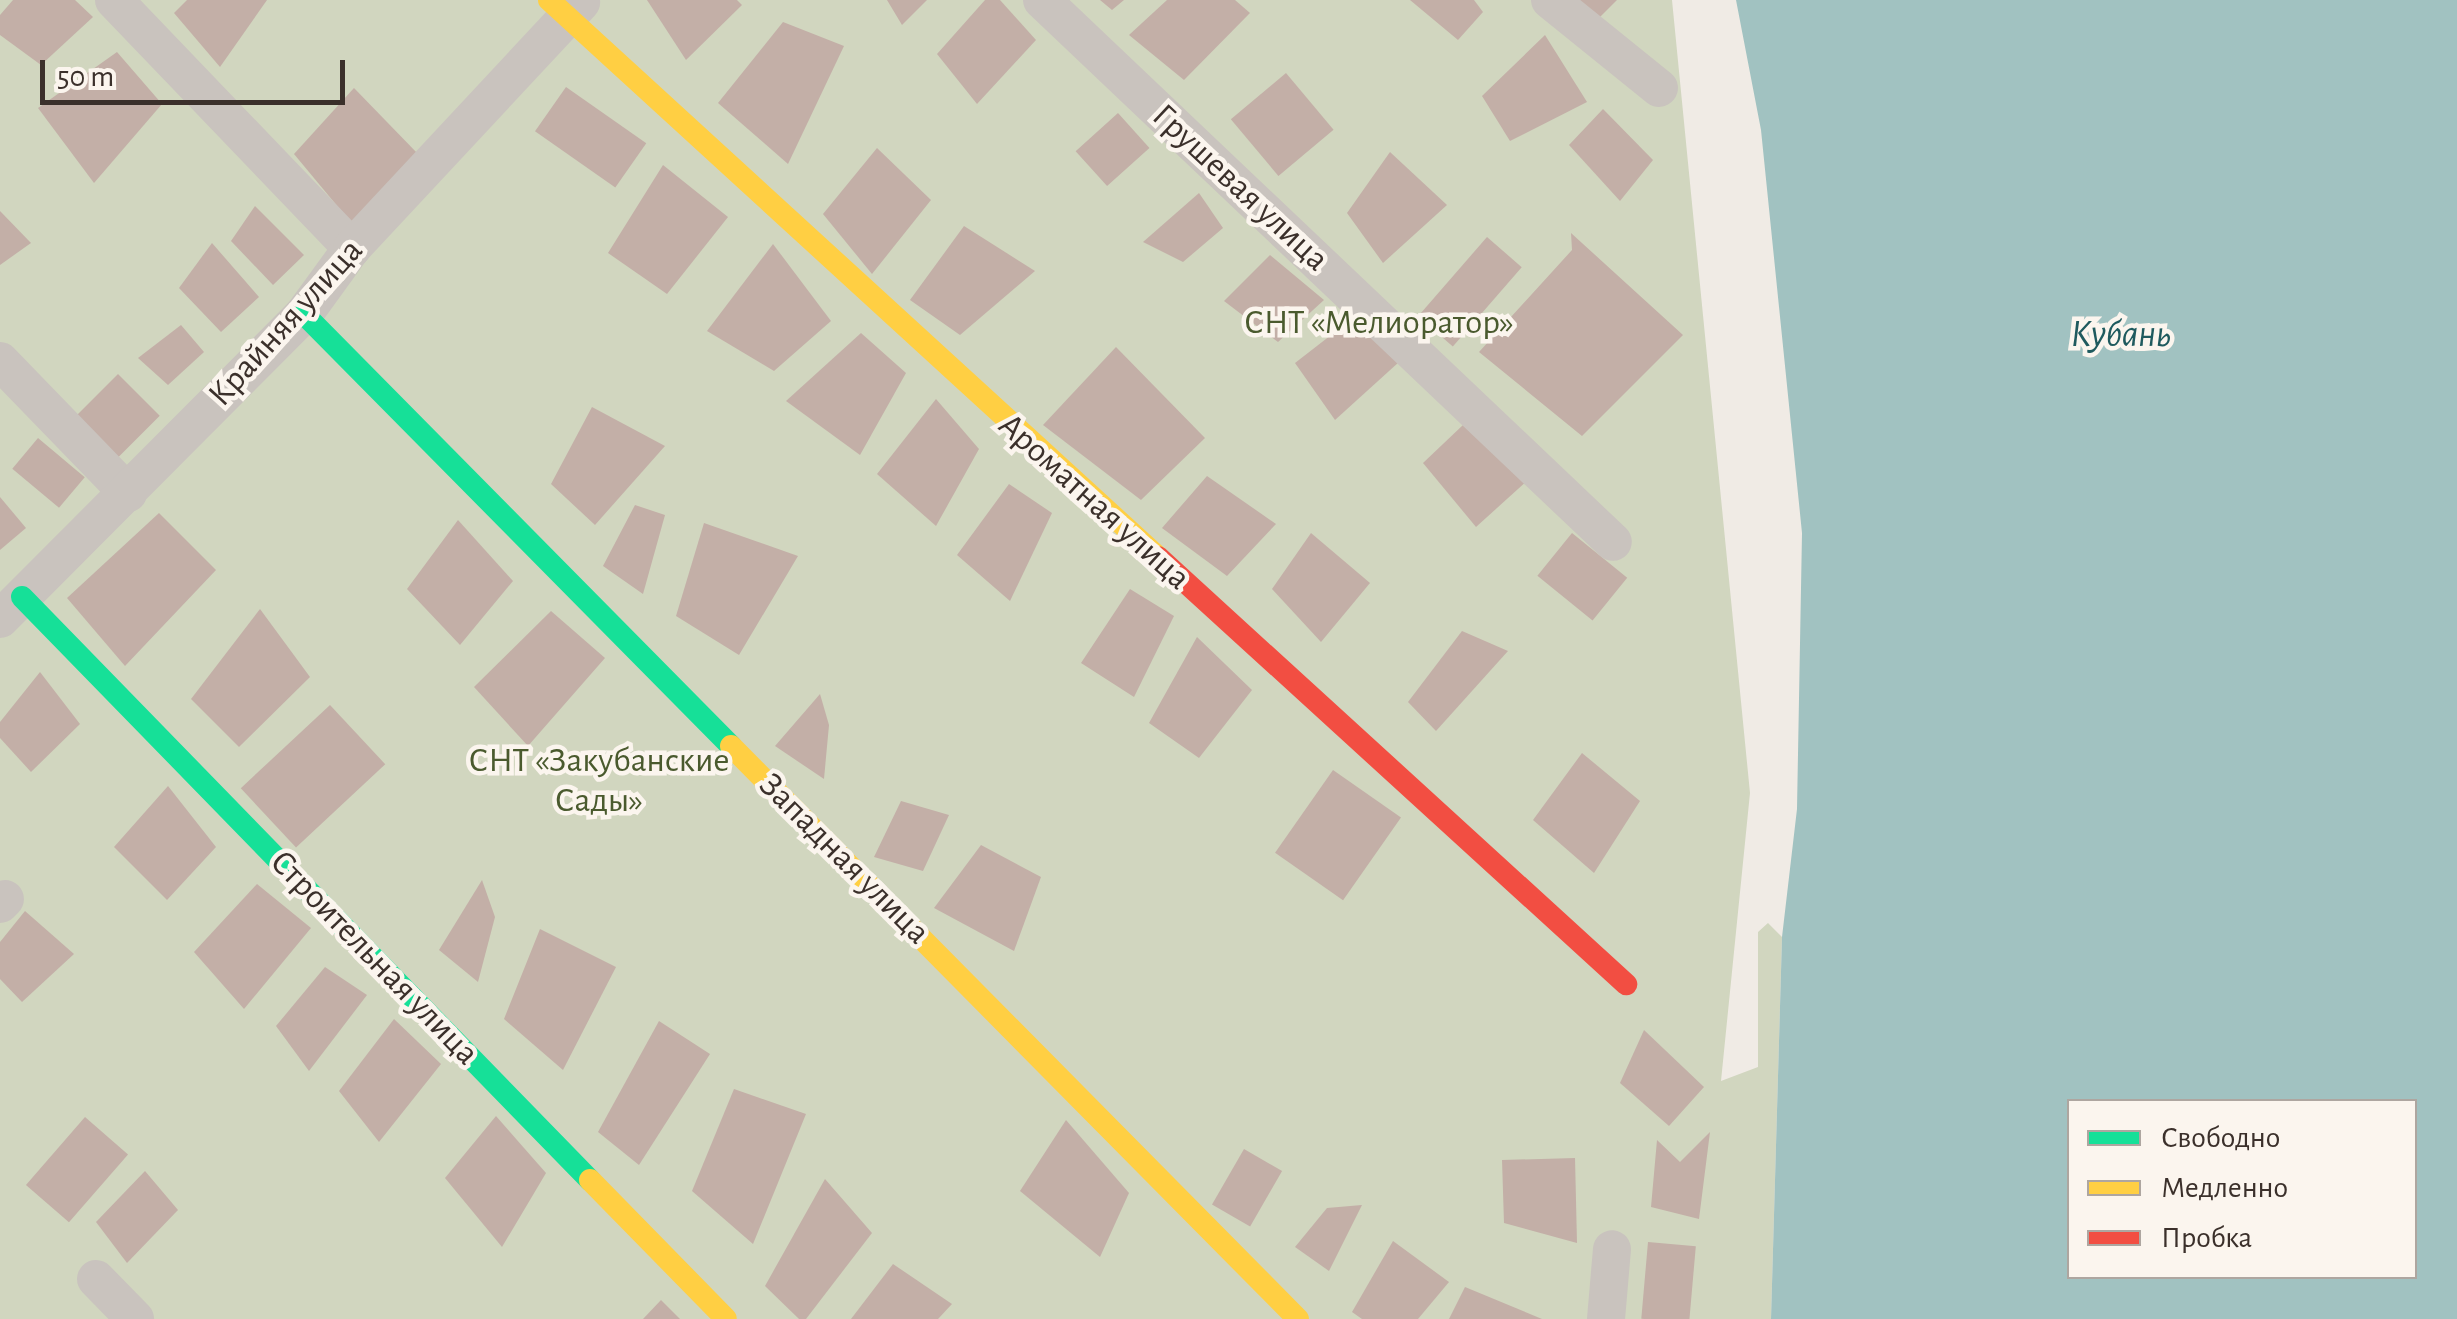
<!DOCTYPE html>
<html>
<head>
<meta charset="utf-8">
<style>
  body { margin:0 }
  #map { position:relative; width:2457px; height:1319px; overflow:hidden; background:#f0ebe5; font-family:"Alegreya Sans",sans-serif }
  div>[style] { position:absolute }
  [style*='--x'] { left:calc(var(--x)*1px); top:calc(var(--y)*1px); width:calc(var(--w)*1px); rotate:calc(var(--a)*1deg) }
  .green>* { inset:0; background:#d1d6bf }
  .water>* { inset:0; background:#a1c2c1 }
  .building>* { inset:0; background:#c3afa7; transform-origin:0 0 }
  .street>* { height:38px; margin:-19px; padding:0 19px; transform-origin:19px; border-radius:19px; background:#c9c3be }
  .fast>* { height:22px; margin:-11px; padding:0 11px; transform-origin:11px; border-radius:11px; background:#16e098 }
  .slow>* { height:22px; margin:-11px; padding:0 11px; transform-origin:11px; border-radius:11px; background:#ffcf43 }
  .jam>* { height:22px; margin:-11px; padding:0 11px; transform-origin:11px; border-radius:11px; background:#f24e42 }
  span { translate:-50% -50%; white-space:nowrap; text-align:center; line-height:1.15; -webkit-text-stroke:9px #fbf5ee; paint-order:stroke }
  .street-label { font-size:35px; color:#3b302b }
  .park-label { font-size:35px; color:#4a5a2e }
  .water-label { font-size:38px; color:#1f5a5e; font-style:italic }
  .legend { position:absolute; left:2067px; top:1099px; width:350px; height:180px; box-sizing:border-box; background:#fbf5ee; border:2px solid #aea6a0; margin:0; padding:12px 18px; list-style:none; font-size:30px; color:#3b302b }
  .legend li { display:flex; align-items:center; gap:20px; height:50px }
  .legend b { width:50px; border:2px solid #aea6a0 }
  .scale { position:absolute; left:40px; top:60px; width:305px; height:45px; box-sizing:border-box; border:5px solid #3b302b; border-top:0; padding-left:12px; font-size:30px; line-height:35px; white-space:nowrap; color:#3b302b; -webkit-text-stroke:8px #fbf5ee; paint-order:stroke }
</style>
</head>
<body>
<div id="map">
  <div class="green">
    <div style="clip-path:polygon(0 0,1672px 0,1750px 793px,1721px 1081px,1758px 1067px,1758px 932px,1768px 923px,1782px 937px,1771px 1319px,0 1319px)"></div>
  </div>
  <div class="water">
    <div style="clip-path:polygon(evenodd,1736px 0,2457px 0,2457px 1319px,1771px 1319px,1782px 937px,1797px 809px,1802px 533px,1761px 130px,1736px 0,2070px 1102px,2414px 1102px,2414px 1276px,2070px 1276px,2070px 1102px)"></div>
  </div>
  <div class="building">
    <div style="clip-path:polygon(13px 0,75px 0,93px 17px,41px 65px,0 35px,0 15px)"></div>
    <div style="clip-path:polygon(187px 0,267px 0,220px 67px,174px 13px)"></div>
    <div style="clip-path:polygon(647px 0,737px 0,742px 5px,686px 60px)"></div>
    <div style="clip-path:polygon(887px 0,927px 0,902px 25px)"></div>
    <div style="clip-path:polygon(985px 0,1000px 0,1036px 40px,977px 104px,937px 54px)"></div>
    <div style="clip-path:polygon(1100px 0,1124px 0,1112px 10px)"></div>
    <div style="clip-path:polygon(1167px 0,1235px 0,1250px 13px,1184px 80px,1129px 35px)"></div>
    <div style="clip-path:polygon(1410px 0,1474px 0,1483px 12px,1458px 40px)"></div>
    <div style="clip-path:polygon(1576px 0,1617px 0,1597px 20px)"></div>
    <div style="clip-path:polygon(783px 22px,844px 46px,788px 164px,718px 103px)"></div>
    <div style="clip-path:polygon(1545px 35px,1587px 102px,1510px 141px,1482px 96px)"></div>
    <div style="clip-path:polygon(117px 52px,162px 104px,94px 183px,38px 108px)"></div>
    <div style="left:1286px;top:73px;width:74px;height:72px;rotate:50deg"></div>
    <div style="left:566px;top:87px;width:98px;height:54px;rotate:35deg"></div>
    <div style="clip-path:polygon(354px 88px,419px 155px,353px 225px,294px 154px)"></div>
    <div style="clip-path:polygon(1603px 109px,1653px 160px,1620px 201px,1569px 145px)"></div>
    <div style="left:1118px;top:113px;width:47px;height:57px;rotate:48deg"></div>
    <div style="clip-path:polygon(877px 148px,931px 200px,872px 274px,823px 214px)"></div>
    <div style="clip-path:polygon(1390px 152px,1447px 205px,1383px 263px,1347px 213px)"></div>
    <div style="clip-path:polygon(663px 165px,728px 217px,667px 294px,608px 253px)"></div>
    <div style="clip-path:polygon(1199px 193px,1223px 228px,1183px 262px,1143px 242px)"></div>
    <div style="clip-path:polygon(255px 206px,304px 255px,273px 285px,231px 241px)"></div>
    <div style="clip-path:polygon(0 211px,31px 243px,0 265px)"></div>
    <div style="clip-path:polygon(964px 226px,1035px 271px,960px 335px,910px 300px)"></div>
    <div style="clip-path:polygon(1571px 233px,1683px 335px,1582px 436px,1479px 352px,1572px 250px)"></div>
    <div style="left:1487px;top:237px;width:46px;height:105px;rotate:41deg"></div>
    <div style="clip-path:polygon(212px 243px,259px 297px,221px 332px,179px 288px)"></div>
    <div style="clip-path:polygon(773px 244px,831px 321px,774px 371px,707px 331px)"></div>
    <div style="clip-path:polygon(1270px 255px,1324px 300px,1278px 342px,1224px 301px)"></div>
    <div style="clip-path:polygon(1353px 318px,1399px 362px,1335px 420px,1295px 363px)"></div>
    <div style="clip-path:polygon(181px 325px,204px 352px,168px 385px,138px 358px)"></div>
    <div style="clip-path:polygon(861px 333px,906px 373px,860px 455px,786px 401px)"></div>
    <div style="clip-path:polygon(1116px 347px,1205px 438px,1141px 500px,1043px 425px)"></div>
    <div style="left:118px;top:374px;width:59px;height:60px;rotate:45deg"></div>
    <div style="clip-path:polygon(936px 399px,979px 449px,936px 526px,877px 474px)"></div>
    <div style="clip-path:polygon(592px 407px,665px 446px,595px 525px,551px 484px)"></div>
    <div style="clip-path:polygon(1463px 425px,1528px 480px,1476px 527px,1423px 463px)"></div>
    <div style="left:38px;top:438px;width:61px;height:40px;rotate:40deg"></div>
    <div style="clip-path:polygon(1207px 476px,1276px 524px,1227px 576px,1162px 528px)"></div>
    <div style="clip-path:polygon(1009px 484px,1052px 513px,1010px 601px,957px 555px)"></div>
    <div style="clip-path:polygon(0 497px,26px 528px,0 550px)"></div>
    <div style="clip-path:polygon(635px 505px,665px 515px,643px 594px,603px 566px)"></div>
    <div style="clip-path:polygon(159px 513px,216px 570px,125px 666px,67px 598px)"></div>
    <div style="clip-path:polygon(458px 520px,513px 581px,460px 645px,407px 589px)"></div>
    <div style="clip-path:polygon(704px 523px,798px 556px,739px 655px,676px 616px)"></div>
    <div style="clip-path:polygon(1311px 533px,1370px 583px,1321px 642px,1272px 589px)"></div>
    <div style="left:1572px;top:533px;width:71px;height:55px;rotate:39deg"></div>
    <div style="clip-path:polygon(1130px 589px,1174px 616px,1134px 697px,1081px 663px)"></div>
    <div style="clip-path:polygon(260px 609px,310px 677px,239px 747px,191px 699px)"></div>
    <div style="clip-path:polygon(551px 611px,605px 658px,528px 746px,474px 687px)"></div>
    <div style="clip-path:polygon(1462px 631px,1508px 651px,1436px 731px,1408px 702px)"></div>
    <div style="clip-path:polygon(1197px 637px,1252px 690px,1199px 758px,1149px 723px)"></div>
    <div style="clip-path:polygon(40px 672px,80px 724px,31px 772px,0 738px,0 722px)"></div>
    <div style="clip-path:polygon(820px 694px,829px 725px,824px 779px,775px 746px)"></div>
    <div style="left:330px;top:705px;width:81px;height:122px;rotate:47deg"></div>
    <div style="clip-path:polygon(1582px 753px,1640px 801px,1594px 873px,1533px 820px)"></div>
    <div style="left:1333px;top:770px;width:83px;height:101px;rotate:35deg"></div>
    <div style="clip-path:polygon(168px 786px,216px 847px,167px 900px,114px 847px)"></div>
    <div style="clip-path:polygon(901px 801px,949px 815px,923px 871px,874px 857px)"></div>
    <div style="clip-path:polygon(981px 845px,1041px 877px,1014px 951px,934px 908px)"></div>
    <div style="clip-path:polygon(482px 880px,495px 917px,478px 982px,439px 950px)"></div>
    <div style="clip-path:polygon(257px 884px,311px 928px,244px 1009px,194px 952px)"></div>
    <div style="clip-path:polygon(25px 911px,74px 954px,22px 1002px,0 979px,0 942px)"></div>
    <div style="clip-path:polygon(540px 929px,616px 967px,563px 1070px,504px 1019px)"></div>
    <div style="clip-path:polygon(325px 967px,367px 995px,309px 1071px,276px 1026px)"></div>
    <div style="clip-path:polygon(394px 1019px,441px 1064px,379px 1142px,339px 1091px)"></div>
    <div style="clip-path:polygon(659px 1021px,710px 1054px,639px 1165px,598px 1132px)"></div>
    <div style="clip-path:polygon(1644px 1030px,1704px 1087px,1669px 1126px,1620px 1083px)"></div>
    <div style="clip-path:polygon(734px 1089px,806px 1114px,753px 1244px,692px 1191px)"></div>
    <div style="clip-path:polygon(496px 1116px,546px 1173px,502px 1247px,445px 1178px)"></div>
    <div style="left:85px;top:1117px;width:57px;height:90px;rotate:41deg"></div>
    <div style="clip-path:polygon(1066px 1120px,1129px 1193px,1100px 1257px,1020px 1191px)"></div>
    <div style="clip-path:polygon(1710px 1132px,1699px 1219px,1651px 1207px,1657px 1140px,1680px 1162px)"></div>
    <div style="left:1244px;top:1149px;width:44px;height:64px;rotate:30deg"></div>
    <div style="clip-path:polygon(1575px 1158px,1577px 1243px,1504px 1223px,1502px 1160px)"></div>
    <div style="clip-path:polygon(145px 1171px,178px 1210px,127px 1263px,96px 1222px)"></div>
    <div style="clip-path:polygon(825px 1179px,872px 1233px,806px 1319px,799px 1319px,765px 1286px)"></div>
    <div style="clip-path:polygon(1362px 1205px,1329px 1271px,1295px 1247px,1327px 1208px)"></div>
    <div style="clip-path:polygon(1393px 1241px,1449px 1282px,1418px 1319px,1362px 1319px,1352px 1312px)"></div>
    <div style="left:1648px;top:1242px;width:48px;height:77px;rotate:5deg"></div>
    <div style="clip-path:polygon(893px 1264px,952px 1304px,938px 1319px,851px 1319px)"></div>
    <div style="clip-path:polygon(1465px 1287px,1542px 1319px,1449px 1319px)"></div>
    <div style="clip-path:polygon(661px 1300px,680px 1319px,643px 1319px)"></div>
  </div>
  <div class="street">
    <div style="--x:114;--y:0;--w:344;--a:46.2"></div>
    <div style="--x:1042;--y:0;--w:787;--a:43.51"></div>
    <div style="--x:1550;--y:0;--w:140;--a:38.9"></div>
    <div style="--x:0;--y:361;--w:184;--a:45.9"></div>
    <div style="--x:0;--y:619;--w:431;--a:-45.1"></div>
    <div style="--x:304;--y:314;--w:82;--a:-54"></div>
    <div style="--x:352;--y:248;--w:336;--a:-47"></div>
    <div style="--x:0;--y:904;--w:7;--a:-45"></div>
    <div style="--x:96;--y:1279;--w:56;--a:45.7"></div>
    <div style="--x:1606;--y:1319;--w:70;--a:-85.1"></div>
  </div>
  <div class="fast">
    <div style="--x:304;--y:314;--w:607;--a:45.33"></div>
    <div style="--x:22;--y:597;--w:814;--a:45.75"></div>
  </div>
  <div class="slow">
    <div style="--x:549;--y:0;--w:825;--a:42.45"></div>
    <div style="--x:731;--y:746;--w:806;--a:45.3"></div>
    <div style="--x:590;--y:1180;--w:194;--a:45.6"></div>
  </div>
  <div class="jam">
    <div style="--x:1158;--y:557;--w:634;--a:42.38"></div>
  </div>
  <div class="street-label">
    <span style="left:1240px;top:188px;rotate:43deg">Грушевая улица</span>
    <span style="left:286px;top:323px;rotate:-48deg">Крайняя улица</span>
    <span style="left:1094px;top:502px;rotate:42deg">Ароматная улица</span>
    <span style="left:844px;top:859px;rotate:45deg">Западная улица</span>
    <span style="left:374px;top:958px;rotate:46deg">Строительная улица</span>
  </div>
  <div class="park-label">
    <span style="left:1379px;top:323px">СНТ «Мелиоратор»</span>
    <span style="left:599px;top:781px">СНТ «Закубанские<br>Сады»</span>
  </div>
  <div class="water-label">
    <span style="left:2121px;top:336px">Кубань</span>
  </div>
  <ul class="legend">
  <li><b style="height:12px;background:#16e098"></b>Свободно</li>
  <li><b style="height:12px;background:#ffcf43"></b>Медленно</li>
  <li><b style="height:12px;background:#f24e42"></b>Пробка</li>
  </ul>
  <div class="scale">50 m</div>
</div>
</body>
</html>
